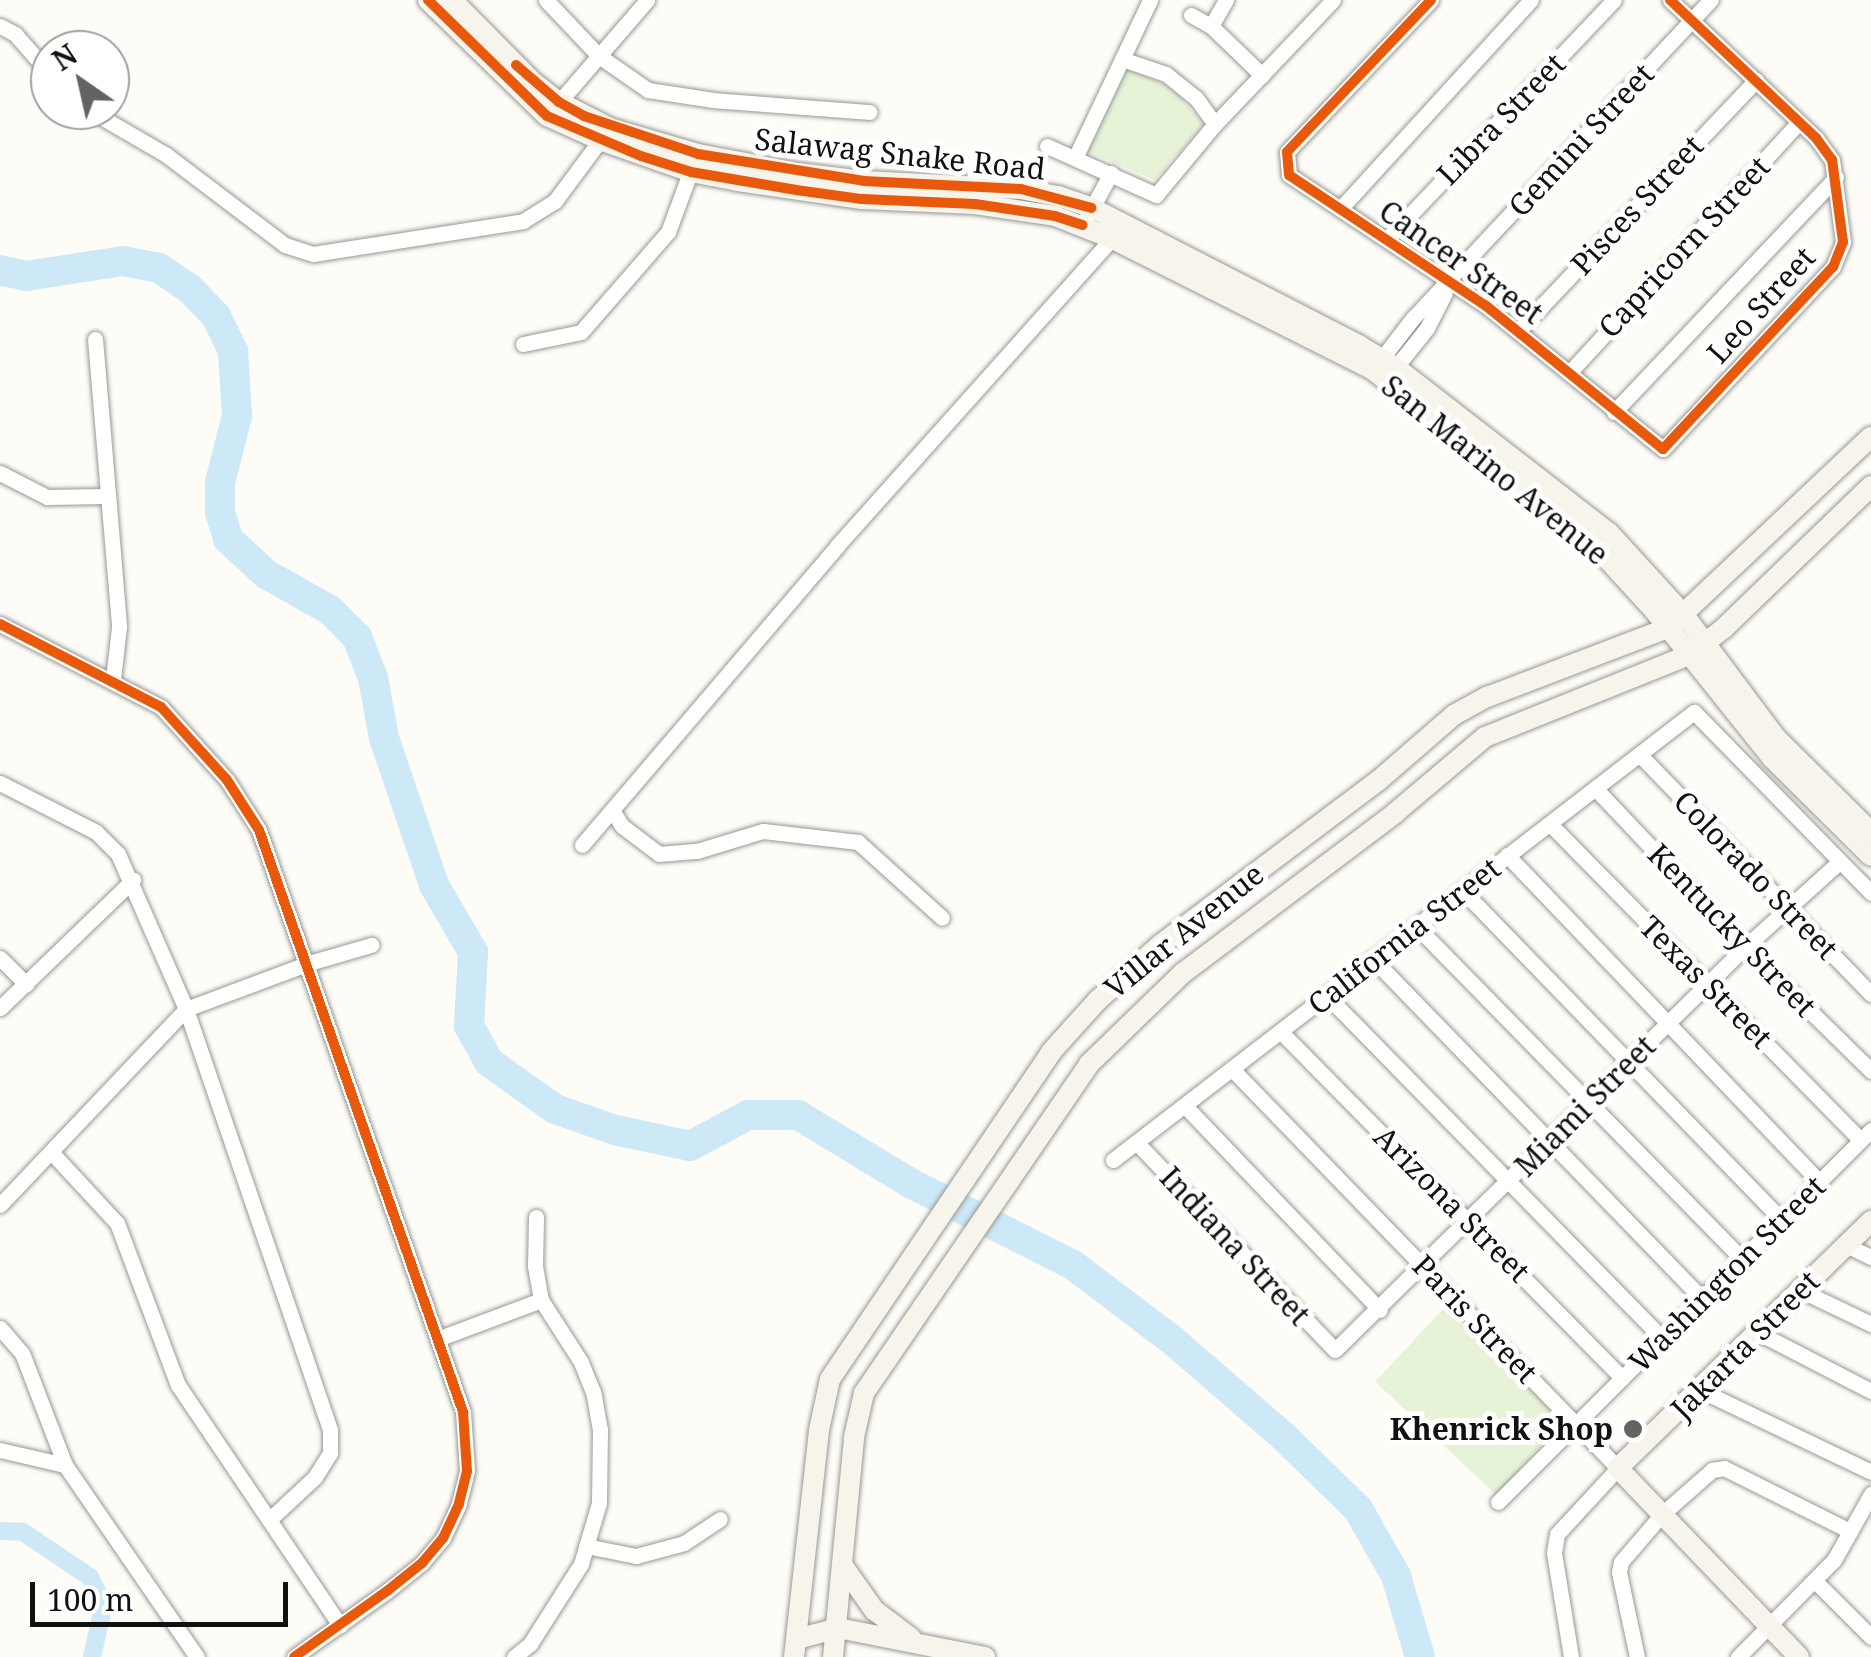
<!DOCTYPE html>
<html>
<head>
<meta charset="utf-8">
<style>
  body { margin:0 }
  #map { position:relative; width:1871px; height:1657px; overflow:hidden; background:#fdfcf7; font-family:"Noto Serif",serif }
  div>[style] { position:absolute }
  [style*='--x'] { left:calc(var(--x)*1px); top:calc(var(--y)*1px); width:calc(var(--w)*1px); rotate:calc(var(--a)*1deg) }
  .green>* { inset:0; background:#e7f3d7; transform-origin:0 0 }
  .canal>* { height:18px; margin:-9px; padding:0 9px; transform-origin:9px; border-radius:9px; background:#cde8f7 }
  .river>* { height:30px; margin:-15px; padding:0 15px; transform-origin:15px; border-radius:15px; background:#cde8f7 }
  .roads { filter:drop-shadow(0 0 2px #979795) drop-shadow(0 0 2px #979795) }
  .street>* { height:15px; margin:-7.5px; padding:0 7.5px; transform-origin:7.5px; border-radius:7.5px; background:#fffffe }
  .secondary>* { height:20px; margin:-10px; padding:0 10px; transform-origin:10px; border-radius:10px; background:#f6f4eb }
  .cycleway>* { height:10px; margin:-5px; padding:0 5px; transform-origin:5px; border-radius:5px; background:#e8590c }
  .dots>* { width:28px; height:28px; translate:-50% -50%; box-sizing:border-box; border:5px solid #fff; border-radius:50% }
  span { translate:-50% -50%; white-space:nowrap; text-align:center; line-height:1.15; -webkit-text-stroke:10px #fff; paint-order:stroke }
  .street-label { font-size:30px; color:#111 }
  .poi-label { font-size:30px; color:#111; font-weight:700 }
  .right { translate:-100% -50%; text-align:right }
  .north { position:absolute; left:30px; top:30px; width:100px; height:100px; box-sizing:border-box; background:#fff; border:2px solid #a0a0a0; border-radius:50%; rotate:326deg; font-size:28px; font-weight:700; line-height:40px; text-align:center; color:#111 }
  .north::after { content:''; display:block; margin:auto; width:35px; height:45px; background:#646362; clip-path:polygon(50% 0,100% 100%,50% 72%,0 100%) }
  .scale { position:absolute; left:30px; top:1582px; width:258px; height:45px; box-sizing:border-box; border:5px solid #111; border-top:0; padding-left:12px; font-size:30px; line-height:35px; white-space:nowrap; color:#111; -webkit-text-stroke:8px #fff; paint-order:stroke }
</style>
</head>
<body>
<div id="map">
  <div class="green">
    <div style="clip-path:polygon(1126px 66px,1172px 88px,1204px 124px,1155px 180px,1085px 151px)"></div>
    <div style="left:1444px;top:1308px;width:165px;height:101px;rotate:43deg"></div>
  </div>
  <div class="canal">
    <div style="--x:0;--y:1531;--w:23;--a:2"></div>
    <div style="--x:23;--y:1532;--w:81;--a:33.9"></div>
    <div style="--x:90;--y:1577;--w:30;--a:63"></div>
    <div style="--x:104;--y:1604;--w:54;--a:102.8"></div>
  </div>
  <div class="river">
    <div style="--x:0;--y:270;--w:27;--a:13"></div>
    <div style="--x:26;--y:276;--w:98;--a:-8.8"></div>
    <div style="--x:123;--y:261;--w:37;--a:11"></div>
    <div style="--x:159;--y:268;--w:36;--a:34"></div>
    <div style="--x:189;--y:288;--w:39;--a:46"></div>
    <div style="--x:216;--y:316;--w:39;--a:64"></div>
    <div style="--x:233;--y:351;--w:65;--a:86.5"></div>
    <div style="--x:237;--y:416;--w:68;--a:104.4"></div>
    <div style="--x:220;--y:482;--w:30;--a:90"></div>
    <div style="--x:220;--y:512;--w:28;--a:73"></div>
    <div style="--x:228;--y:539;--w:52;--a:42.6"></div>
    <div style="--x:266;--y:574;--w:73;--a:29.4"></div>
    <div style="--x:330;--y:610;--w:38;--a:45"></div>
    <div style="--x:357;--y:637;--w:44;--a:68.7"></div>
    <div style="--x:373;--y:678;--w:61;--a:79.6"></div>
    <div style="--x:384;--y:738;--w:155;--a:71.2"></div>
    <div style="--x:434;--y:885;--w:78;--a:59.8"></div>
    <div style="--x:473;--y:952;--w:74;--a:93.1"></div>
    <div style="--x:469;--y:1026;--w:41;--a:60.9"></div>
    <div style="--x:489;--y:1062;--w:81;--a:35.5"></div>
    <div style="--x:555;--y:1109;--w:64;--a:19.3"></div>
    <div style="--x:615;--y:1130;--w:77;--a:12"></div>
    <div style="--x:690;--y:1146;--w:66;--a:-28.1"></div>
    <div style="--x:748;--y:1115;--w:50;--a:0"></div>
    <div style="--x:798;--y:1115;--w:133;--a:31.2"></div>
    <div style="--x:912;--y:1184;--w:180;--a:26.7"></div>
    <div style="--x:1073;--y:1265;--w:123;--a:37.1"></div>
    <div style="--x:1171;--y:1339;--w:147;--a:40.9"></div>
    <div style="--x:1282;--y:1435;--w:106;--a:44.2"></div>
    <div style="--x:1358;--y:1509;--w:77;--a:60.4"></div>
    <div style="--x:1396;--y:1576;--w:84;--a:73.5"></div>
  </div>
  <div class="roads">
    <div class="street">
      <div style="--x:546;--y:0;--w:77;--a:46.6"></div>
      <div style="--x:599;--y:56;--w:60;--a:34.8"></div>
      <div style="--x:648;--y:90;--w:66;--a:8.7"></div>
      <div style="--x:713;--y:100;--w:157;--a:4.4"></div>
      <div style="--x:1431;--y:0;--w:209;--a:133.5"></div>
      <div style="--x:1287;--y:152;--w:23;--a:85"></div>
      <div style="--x:1289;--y:175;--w:235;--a:33.6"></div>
      <div style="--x:1485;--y:305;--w:229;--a:39"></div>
      <div style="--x:1663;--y:449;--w:249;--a:-47"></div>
      <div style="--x:1833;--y:267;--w:27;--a:-68"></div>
      <div style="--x:1843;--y:242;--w:83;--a:-97.6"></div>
      <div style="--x:1832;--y:160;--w:27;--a:-126"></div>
      <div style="--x:1816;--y:138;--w:201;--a:-136.6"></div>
      <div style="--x:1191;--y:15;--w:23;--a:29"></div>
      <div style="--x:1211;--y:26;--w:71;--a:43.9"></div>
      <div style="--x:0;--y:26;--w:17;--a:28"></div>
      <div style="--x:15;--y:34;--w:53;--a:48.8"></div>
      <div style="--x:1211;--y:26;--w:30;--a:-60"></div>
      <div style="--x:1122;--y:59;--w:46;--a:18.8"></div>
      <div style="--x:1166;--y:74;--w:38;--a:39"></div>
      <div style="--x:1196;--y:98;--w:32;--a:54"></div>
      <div style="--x:559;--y:102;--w:135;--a:-49.2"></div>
      <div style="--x:89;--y:110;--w:88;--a:30.1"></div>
      <div style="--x:165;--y:154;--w:151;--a:37.2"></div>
      <div style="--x:285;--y:245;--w:29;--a:18"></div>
      <div style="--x:313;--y:254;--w:213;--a:-8.9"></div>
      <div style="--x:523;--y:221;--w:38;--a:-32"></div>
      <div style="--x:555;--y:201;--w:82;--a:-53.4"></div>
      <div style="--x:1047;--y:146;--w:120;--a:24.2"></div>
      <div style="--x:1156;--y:195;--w:92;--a:-50.3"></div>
      <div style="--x:1215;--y:124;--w:171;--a:-46.4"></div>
      <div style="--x:1075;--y:158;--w:175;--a:-64.6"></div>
      <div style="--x:1340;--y:209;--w:283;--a:-47.6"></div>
      <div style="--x:1087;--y:217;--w:50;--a:-61.4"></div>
      <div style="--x:1388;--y:238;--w:328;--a:-46.5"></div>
      <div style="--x:1518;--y:331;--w:346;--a:-46.5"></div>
      <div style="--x:95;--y:339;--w:289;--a:85.2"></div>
      <div style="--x:119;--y:627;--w:53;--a:96.5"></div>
      <div style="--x:523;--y:344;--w:59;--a:-11.7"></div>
      <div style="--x:581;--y:332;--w:133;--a:-49"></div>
      <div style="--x:668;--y:232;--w:75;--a:-69.6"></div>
      <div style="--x:1376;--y:366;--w:61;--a:-52.4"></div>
      <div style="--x:1413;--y:318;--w:436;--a:-46.9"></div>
      <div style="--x:1391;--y:373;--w:58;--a:-51.3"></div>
      <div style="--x:1427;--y:328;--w:39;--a:-63"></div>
      <div style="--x:1569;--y:373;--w:340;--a:-47.5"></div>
      <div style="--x:1614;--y:412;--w:323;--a:-46.6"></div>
      <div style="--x:0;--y:473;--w:53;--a:27.1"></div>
      <div style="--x:47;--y:497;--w:58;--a:-1"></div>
      <div style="--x:0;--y:624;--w:181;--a:27.3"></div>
      <div style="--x:161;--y:707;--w:98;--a:47.9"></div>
      <div style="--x:227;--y:780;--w:59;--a:57.4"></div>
      <div style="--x:259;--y:830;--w:617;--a:70.68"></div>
      <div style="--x:463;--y:1412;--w:59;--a:86.1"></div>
      <div style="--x:467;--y:1471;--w:34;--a:104"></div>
      <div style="--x:459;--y:1504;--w:38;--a:115"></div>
      <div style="--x:443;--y:1538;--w:33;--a:130"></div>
      <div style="--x:422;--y:1563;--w:45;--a:141.3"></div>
      <div style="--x:387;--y:1591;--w:114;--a:144.6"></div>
      <div style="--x:1640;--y:755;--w:332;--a:46"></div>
      <div style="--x:0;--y:783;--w:108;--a:27"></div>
      <div style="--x:96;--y:832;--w:31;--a:45"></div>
      <div style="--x:118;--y:854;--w:169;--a:66.3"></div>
      <div style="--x:186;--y:1009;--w:445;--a:71.1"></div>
      <div style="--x:330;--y:1430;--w:23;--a:90"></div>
      <div style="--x:330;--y:1453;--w:28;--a:122"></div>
      <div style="--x:315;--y:1477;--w:63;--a:136.9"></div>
      <div style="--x:1595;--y:788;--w:219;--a:46.7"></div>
      <div style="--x:1745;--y:947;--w:177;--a:44.5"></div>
      <div style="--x:612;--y:810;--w:19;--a:58"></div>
      <div style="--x:622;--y:826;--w:46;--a:37.1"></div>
      <div style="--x:659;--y:854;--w:38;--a:-5"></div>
      <div style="--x:697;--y:851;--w:69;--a:-16.9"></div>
      <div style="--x:763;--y:831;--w:96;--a:6.6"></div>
      <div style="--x:858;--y:842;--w:113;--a:42.1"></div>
      <div style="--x:1550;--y:824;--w:443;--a:45.5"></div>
      <div style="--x:582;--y:845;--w:393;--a:-49.5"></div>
      <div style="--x:837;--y:546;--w:423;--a:-48.2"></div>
      <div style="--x:1507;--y:855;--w:452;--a:46.3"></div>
      <div style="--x:1463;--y:891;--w:457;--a:45.9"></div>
      <div style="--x:1417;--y:927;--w:465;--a:45.6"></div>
      <div style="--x:0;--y:958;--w:37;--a:45"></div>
      <div style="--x:1373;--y:959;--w:472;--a:45.9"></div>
      <div style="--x:1328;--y:997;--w:477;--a:45.6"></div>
      <div style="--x:0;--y:1008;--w:185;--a:-43.9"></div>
      <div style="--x:1281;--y:1032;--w:486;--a:45.4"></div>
      <div style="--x:1232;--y:1069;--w:555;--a:45.95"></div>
      <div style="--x:1618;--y:1468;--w:90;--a:132.7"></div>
      <div style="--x:1557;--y:1534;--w:19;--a:99"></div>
      <div style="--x:1554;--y:1553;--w:105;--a:80.7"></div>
      <div style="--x:1185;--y:1106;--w:282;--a:46.3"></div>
      <div style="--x:1137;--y:1143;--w:286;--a:46.3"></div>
      <div style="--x:1335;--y:1350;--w:575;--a:-44.51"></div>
      <div style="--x:1745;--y:947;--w:127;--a:-42.1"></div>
      <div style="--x:53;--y:1154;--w:94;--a:47.2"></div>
      <div style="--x:117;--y:1223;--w:173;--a:69.4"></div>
      <div style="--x:178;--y:1385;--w:290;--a:56"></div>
      <div style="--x:1113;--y:1160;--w:734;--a:-37.64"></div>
      <div style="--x:1694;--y:712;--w:253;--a:45.6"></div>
      <div style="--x:0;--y:1205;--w:270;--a:-46.5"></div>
      <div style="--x:186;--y:1009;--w:131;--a:-20.5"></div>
      <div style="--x:309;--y:963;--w:65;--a:-16.2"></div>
      <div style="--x:1846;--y:1245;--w:28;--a:26"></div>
      <div style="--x:1800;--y:1290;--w:79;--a:25.6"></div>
      <div style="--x:0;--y:1328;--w:33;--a:49"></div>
      <div style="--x:22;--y:1353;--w:120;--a:69"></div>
      <div style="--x:1757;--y:1332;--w:128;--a:27.4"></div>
      <div style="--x:440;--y:1338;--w:108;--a:-20.6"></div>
      <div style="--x:1700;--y:1390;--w:190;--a:25.6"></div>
      <div style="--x:0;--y:1450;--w:67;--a:13"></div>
      <div style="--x:65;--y:1465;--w:233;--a:55.5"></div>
      <div style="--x:1498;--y:1502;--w:527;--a:-44.92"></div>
      <div style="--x:586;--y:1546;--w:51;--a:11.3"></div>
      <div style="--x:636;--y:1556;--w:50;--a:-15.2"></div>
      <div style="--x:684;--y:1543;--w:43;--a:-33.7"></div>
      <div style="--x:1815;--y:1581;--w:79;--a:45"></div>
      <div style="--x:514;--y:1657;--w:21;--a:-39"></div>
      <div style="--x:530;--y:1644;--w:95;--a:-57.5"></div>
      <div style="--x:581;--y:1564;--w:64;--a:-73.6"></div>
      <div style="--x:599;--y:1503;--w:73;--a:-89.2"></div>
      <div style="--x:600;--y:1430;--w:39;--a:-100"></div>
      <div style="--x:593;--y:1392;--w:32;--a:-112"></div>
      <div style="--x:581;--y:1362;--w:74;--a:-122.8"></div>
      <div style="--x:541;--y:1300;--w:35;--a:-100"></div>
      <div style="--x:535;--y:1266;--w:49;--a:-88.8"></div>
      <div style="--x:1637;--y:1657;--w:87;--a:-102"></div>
      <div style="--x:1619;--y:1572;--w:10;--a:-79"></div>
      <div style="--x:1621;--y:1562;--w:63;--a:-49.5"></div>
      <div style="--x:1662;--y:1514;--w:67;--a:-41.3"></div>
      <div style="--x:1712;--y:1470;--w:12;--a:-9"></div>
      <div style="--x:1724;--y:1468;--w:141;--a:26.6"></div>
      <div style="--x:1738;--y:1657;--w:136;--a:-45.3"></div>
      <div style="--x:1834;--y:1560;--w:76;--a:-60.7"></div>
    </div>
    <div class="secondary">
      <div style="--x:428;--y:0;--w:166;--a:44.3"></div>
      <div style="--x:547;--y:116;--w:58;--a:24.4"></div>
      <div style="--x:600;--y:140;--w:96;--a:19.4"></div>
      <div style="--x:691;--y:172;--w:48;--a:10.8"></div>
      <div style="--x:738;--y:181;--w:125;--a:8.3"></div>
      <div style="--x:862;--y:199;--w:113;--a:2.5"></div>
      <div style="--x:975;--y:204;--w:81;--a:8.5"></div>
      <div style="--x:1055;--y:216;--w:62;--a:21.6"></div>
      <div style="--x:1113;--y:239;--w:291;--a:26.7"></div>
      <div style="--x:1373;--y:370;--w:274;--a:38"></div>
      <div style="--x:1589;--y:539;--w:96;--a:47.5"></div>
      <div style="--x:1654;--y:610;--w:189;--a:51.4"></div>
      <div style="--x:1772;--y:758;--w:139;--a:44.7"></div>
      <div style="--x:452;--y:0;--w:115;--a:45.4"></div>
      <div style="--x:533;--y:82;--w:33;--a:38"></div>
      <div style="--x:559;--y:102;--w:57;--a:27"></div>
      <div style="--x:610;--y:128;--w:92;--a:16.5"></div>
      <div style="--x:698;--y:154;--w:102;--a:10.8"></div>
      <div style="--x:798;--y:173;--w:66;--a:6.9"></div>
      <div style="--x:864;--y:181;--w:157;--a:2.9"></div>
      <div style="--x:1021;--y:189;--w:38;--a:11"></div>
      <div style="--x:1058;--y:196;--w:36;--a:19"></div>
      <div style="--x:1092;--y:208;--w:301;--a:27.2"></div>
      <div style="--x:1360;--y:346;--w:41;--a:31"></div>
      <div style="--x:1395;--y:367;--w:271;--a:37.8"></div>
      <div style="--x:1609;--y:533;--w:111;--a:47.6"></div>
      <div style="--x:1684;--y:615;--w:154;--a:53.2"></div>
      <div style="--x:1776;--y:738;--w:134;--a:44.7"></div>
      <div style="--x:843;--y:1566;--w:54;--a:54.8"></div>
      <div style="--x:874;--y:1610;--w:46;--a:37.1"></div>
      <div style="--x:797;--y:1639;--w:42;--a:-15"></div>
      <div style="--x:838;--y:1628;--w:150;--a:11.2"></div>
      <div style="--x:794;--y:1657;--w:228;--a:-83.7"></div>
      <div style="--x:819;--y:1430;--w:52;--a:-77.8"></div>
      <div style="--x:830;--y:1379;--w:395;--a:-55.9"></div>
      <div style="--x:1051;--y:1052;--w:70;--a:-47.9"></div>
      <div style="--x:1098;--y:1000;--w:83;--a:-41.6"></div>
      <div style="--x:1160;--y:945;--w:273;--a:-37"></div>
      <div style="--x:1378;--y:781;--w:101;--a:-41"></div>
      <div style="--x:1454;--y:715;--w:38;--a:-29"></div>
      <div style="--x:1487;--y:697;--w:194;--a:-20.9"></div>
      <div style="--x:1668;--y:628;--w:279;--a:-43.3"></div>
      <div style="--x:833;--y:1657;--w:221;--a:-84.5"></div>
      <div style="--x:854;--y:1437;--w:45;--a:-77.2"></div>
      <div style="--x:864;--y:1393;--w:399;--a:-55.6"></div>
      <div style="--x:1089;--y:1064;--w:131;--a:-44.1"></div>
      <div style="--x:1183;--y:973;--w:266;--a:-37"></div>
      <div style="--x:1395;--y:813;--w:118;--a:-40.2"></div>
      <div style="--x:1485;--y:737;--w:220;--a:-21.9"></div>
      <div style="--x:1689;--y:655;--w:43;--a:-37.4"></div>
      <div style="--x:1723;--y:629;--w:206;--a:-44"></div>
      <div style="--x:1799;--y:1657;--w:262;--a:-133.8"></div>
      <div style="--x:1618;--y:1468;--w:354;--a:-44.3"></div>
    </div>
  </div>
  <div class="cycleway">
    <div style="--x:428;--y:0;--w:166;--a:44.3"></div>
    <div style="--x:547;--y:116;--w:102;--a:23.1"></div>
    <div style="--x:641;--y:156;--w:52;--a:17.7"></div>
    <div style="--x:691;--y:172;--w:107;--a:9.7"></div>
    <div style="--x:796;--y:190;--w:67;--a:7.8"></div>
    <div style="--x:862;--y:199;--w:113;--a:2.5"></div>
    <div style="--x:975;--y:204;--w:81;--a:8.5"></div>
    <div style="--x:1055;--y:216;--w:29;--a:18"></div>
    <div style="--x:1431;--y:0;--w:209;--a:133.5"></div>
    <div style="--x:1287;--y:152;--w:23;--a:85"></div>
    <div style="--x:1289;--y:175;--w:235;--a:33.6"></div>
    <div style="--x:1485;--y:305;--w:229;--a:39"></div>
    <div style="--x:1663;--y:449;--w:249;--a:-47"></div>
    <div style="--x:1833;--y:267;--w:27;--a:-68"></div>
    <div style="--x:1843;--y:242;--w:83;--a:-97.6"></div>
    <div style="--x:1832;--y:160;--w:27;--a:-126"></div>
    <div style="--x:1816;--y:138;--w:201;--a:-136.6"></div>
    <div style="--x:516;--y:65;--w:57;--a:40.7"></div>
    <div style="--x:559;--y:102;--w:29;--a:29"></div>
    <div style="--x:584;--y:116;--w:120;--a:18.4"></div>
    <div style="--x:698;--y:154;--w:168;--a:9.2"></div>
    <div style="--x:864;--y:181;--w:157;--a:2.9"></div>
    <div style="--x:1021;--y:189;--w:73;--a:15"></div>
    <div style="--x:0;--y:624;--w:181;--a:27.3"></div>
    <div style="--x:161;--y:707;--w:98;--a:47.9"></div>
    <div style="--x:227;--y:780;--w:59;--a:57.4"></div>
    <div style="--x:259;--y:830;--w:617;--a:70.68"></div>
    <div style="--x:463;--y:1412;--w:59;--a:86.1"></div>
    <div style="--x:467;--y:1471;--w:34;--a:104"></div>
    <div style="--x:459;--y:1504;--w:38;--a:115"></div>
    <div style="--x:443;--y:1538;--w:33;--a:130"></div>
    <div style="--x:422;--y:1563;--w:45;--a:141.3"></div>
    <div style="--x:387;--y:1591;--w:114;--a:144.6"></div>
  </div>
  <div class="dots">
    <div style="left:1633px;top:1429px;background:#646362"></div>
  </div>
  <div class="street-label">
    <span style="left:1501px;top:119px;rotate:-46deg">Libra Street</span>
    <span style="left:1581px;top:140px;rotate:-47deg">Gemini Street</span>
    <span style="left:900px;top:154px;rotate:6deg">Salawag Snake Road</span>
    <span style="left:1637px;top:205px;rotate:-47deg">Pisces Street</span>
    <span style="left:1684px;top:247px;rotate:-47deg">Capricorn Street</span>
    <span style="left:1461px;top:262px;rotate:35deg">Cancer Street</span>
    <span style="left:1761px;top:305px;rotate:-48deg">Leo Street</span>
    <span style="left:1495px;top:470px;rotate:39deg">San Marino Avenue</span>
    <span style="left:1756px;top:875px;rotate:46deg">Colorado Street</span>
    <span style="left:1732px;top:930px;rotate:46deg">Kentucky Street</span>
    <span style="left:1184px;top:931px;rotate:-39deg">Villar Avenue</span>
    <span style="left:1404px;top:936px;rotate:-38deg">California Street</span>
    <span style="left:1706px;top:982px;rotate:45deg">Texas Street</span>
    <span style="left:1585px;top:1106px;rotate:-45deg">Miami Street</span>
    <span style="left:1452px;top:1204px;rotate:45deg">Arizona Street</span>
    <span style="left:1235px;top:1246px;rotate:47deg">Indiana Street</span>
    <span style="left:1727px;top:1274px;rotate:-45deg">Washington Street</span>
    <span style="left:1475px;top:1319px;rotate:46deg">Paris Street</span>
    <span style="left:1745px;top:1345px;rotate:-45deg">Jakarta Street</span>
  </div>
  <div class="poi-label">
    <span class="right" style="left:1613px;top:1429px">Khenrick Shop</span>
  </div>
  <div class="north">N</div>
  <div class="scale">100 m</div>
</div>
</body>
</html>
